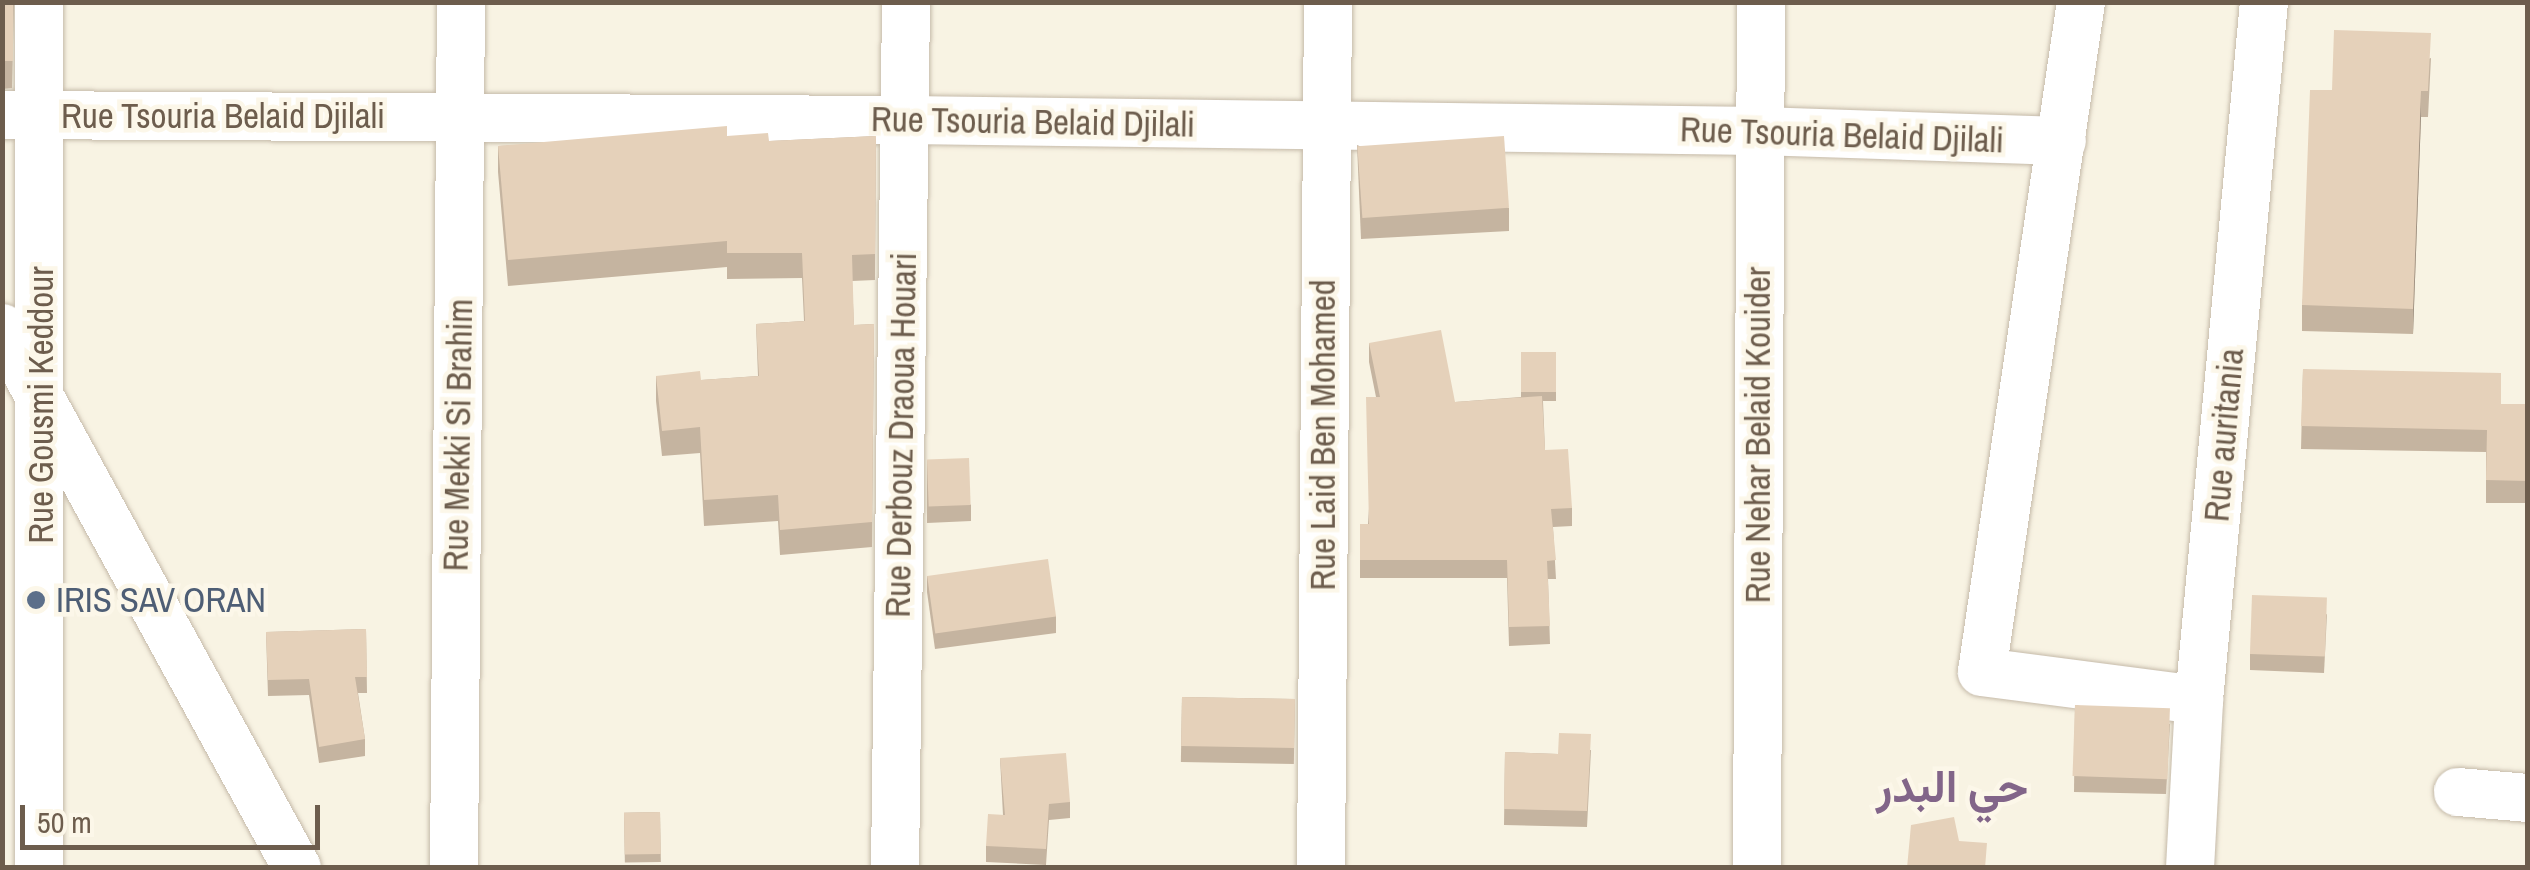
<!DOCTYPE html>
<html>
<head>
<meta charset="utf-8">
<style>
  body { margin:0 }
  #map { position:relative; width:2530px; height:870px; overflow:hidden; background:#f8f3e3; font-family:"Archivo Narrow",Vazirmatn,sans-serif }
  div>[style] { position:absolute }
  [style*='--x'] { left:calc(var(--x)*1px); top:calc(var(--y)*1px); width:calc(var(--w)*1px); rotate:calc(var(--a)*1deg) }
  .roads { filter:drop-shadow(0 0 2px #c5baa9) drop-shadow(0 0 2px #c5baa9) }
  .minor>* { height:48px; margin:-24px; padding:0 24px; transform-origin:24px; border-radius:24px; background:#fff }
  .wall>* { inset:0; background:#c5b4a0; transform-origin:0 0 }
  .shaded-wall>* { inset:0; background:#a09282 }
  .building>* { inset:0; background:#e5d1ba; transform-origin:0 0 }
  .dots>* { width:28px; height:28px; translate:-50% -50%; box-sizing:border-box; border:5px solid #fcf7e9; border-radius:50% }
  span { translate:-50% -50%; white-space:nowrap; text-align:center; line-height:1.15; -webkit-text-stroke:9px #fcf7e9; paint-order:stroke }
  .street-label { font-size:35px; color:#6d5d4d }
  .service-label { font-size:35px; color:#4e5e75 }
  .left { translate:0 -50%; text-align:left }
  .district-label { font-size:45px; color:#826589; font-weight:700 }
  .frame { position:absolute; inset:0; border:5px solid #6d5d4d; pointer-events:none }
  .scale { position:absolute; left:20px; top:805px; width:300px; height:45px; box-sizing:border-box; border:5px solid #6d5d4d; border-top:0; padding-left:12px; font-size:30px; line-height:35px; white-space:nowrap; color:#6d5d4d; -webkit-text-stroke:8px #fcf7e9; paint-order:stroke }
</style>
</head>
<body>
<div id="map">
  <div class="roads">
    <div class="minor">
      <div style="--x:39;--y:2;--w:866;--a:90"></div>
      <div style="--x:2081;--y:2;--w:677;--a:98.41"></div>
      <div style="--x:1982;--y:672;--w:219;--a:7.4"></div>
      <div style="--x:2;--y:115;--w:904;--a:0.32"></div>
      <div style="--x:906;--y:120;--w:853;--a:0.74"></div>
      <div style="--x:1759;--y:131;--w:303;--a:1.9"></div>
      <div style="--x:2;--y:328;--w:615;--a:61.35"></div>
      <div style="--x:2458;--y:792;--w:70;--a:4.9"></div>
      <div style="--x:454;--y:868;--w:866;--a:-89.54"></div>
      <div style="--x:895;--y:868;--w:866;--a:-89.27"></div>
      <div style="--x:1321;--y:868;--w:866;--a:-89.54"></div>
      <div style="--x:1757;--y:868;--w:866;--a:-89.74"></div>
      <div style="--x:2190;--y:868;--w:168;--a:-86.9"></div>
      <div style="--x:2199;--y:700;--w:701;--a:-84.68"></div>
    </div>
  </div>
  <div class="wall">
    <div style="clip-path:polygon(2px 2px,14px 2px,12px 88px,2px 89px)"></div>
    <div style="clip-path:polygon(2431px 58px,2428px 117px,2421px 117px,2413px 334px,2302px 331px,2302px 305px,2332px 90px)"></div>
    <div style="clip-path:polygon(727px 136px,769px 141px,876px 136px,875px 280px,852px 281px,854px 325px,874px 324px,872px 547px,780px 555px,778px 521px,704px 526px,700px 453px,662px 456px,656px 401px,656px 376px,701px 380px,758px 376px,756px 324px,804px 321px,802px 278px,727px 279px,727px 267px,508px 286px,498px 172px,498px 146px)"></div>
    <div style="clip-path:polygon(1357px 145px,1509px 208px,1509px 231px,1361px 239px)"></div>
    <div style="clip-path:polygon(1369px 343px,1455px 402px,1521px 397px,1521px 352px,1556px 352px,1556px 401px,1543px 401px,1545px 450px,1572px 508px,1572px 526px,1553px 527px,1556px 579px,1548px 579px,1550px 644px,1509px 646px,1507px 578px,1360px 578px,1360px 524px,1368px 524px,1376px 397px,1369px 362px)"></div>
    <div style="clip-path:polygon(2303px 369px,2501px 404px,2528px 404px,2528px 503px,2486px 503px,2486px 452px,2301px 449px)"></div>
    <div style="clip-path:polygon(927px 460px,971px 505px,971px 521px,927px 523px)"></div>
    <div style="clip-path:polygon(927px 576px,1056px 616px,1056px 633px,935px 649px,927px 592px)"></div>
    <div style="clip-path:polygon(2327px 614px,2324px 673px,2250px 670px,2250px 654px)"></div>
    <div style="clip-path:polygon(366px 629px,367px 693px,358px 693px,365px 739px,365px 756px,319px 763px,309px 695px,268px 696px,266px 632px)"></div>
    <div style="clip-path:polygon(2px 646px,4px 738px,2px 738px)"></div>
    <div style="left:1182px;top:697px;width:113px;height:65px;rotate:1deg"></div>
    <div style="clip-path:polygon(2075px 705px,2170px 724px,2166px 794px,2074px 792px)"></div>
    <div style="clip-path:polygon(1591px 750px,1587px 827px,1504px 825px,1505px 752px,1558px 754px)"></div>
    <div style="clip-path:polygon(1000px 758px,1070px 802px,1070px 818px,1049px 820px,1046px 865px,986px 862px,986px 846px,1003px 815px)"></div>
    <div style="left:660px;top:812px;width:50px;height:36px;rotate:89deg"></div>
  </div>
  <div class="shaded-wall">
    <div style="clip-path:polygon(2421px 91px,2421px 117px,2413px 334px,2413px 309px)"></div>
  </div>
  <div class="building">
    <div style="left:2px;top:2px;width:11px;height:59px"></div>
    <div style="clip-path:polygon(2334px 30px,2431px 33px,2428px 91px,2421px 91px,2413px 309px,2302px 305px,2310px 90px,2332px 90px)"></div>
    <div style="clip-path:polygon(727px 126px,727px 136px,768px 133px,769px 141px,876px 136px,875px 254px,852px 255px,854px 325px,874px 324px,872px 522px,780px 530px,778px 495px,704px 500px,700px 427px,662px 431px,656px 376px,700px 371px,701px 380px,759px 376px,756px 324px,805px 321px,802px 253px,727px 253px,727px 241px,508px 260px,498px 146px)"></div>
    <div style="left:1504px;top:136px;width:72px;height:147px;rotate:86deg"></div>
    <div style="clip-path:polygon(1441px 330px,1455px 402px,1542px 396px,1545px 450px,1568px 449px,1572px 508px,1551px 509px,1556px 560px,1547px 561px,1550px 626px,1509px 627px,1507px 560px,1360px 560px,1360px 524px,1369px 524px,1366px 397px,1380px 397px,1369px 343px)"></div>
    <div style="left:1521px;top:352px;width:35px;height:40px"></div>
    <div style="clip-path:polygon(2303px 369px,2501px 373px,2501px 404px,2528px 404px,2528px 481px,2486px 480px,2487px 430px,2301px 426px)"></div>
    <div style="left:969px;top:458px;width:47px;height:42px;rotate:88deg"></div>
    <div style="left:1048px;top:559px;width:58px;height:122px;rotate:82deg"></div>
    <div style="left:2252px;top:595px;width:75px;height:59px;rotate:2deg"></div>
    <div style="clip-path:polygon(366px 629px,367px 677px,355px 677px,365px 739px,319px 747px,309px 679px,268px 680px,266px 632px)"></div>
    <div style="clip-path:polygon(2px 646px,4px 715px,2px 716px)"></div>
    <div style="left:1182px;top:697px;width:113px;height:49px;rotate:1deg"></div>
    <div style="left:2075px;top:705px;width:95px;height:71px;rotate:2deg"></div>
    <div style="clip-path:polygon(1559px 733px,1591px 734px,1587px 811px,1504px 809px,1505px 752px,1558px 754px)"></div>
    <div style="clip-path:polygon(1066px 753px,1070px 802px,1049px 804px,1046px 849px,986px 846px,988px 814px,1005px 815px,1000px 758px)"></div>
    <div style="left:660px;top:812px;width:42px;height:36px;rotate:89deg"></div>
    <div style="clip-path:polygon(1954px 817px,1959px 841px,1987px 843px,1985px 868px,1907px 868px,1911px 825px)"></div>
  </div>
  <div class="dots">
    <div style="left:36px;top:600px;background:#5c6f8a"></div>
  </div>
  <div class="street-label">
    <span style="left:223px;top:116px">Rue Tsouria Belaid Djilali</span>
    <span style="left:1033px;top:122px;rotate:1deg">Rue Tsouria Belaid Djilali</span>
    <span style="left:1842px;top:135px;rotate:2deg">Rue Tsouria Belaid Djilali</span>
    <span style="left:41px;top:405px;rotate:-90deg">Rue Gousmi Keddour</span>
    <span style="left:458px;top:435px;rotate:-89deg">Rue Mekki Si Brahim</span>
    <span style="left:901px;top:435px;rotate:-89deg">Rue Derbouz Draoua Houari</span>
    <span style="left:1323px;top:435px;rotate:-90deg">Rue Laid Ben Mohamed</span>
    <span style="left:1758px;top:435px;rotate:-90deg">Rue Nehar Belaid Kouider</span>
    <span style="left:2224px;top:435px;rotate:-85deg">Rue auritania</span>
  </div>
  <div class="service-label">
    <span class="left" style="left:56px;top:600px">IRIS SAV ORAN</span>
  </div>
  <div class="district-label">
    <span style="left:1952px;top:786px">حي البدر</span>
  </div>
  <div class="frame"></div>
  <div class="scale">50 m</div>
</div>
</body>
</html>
